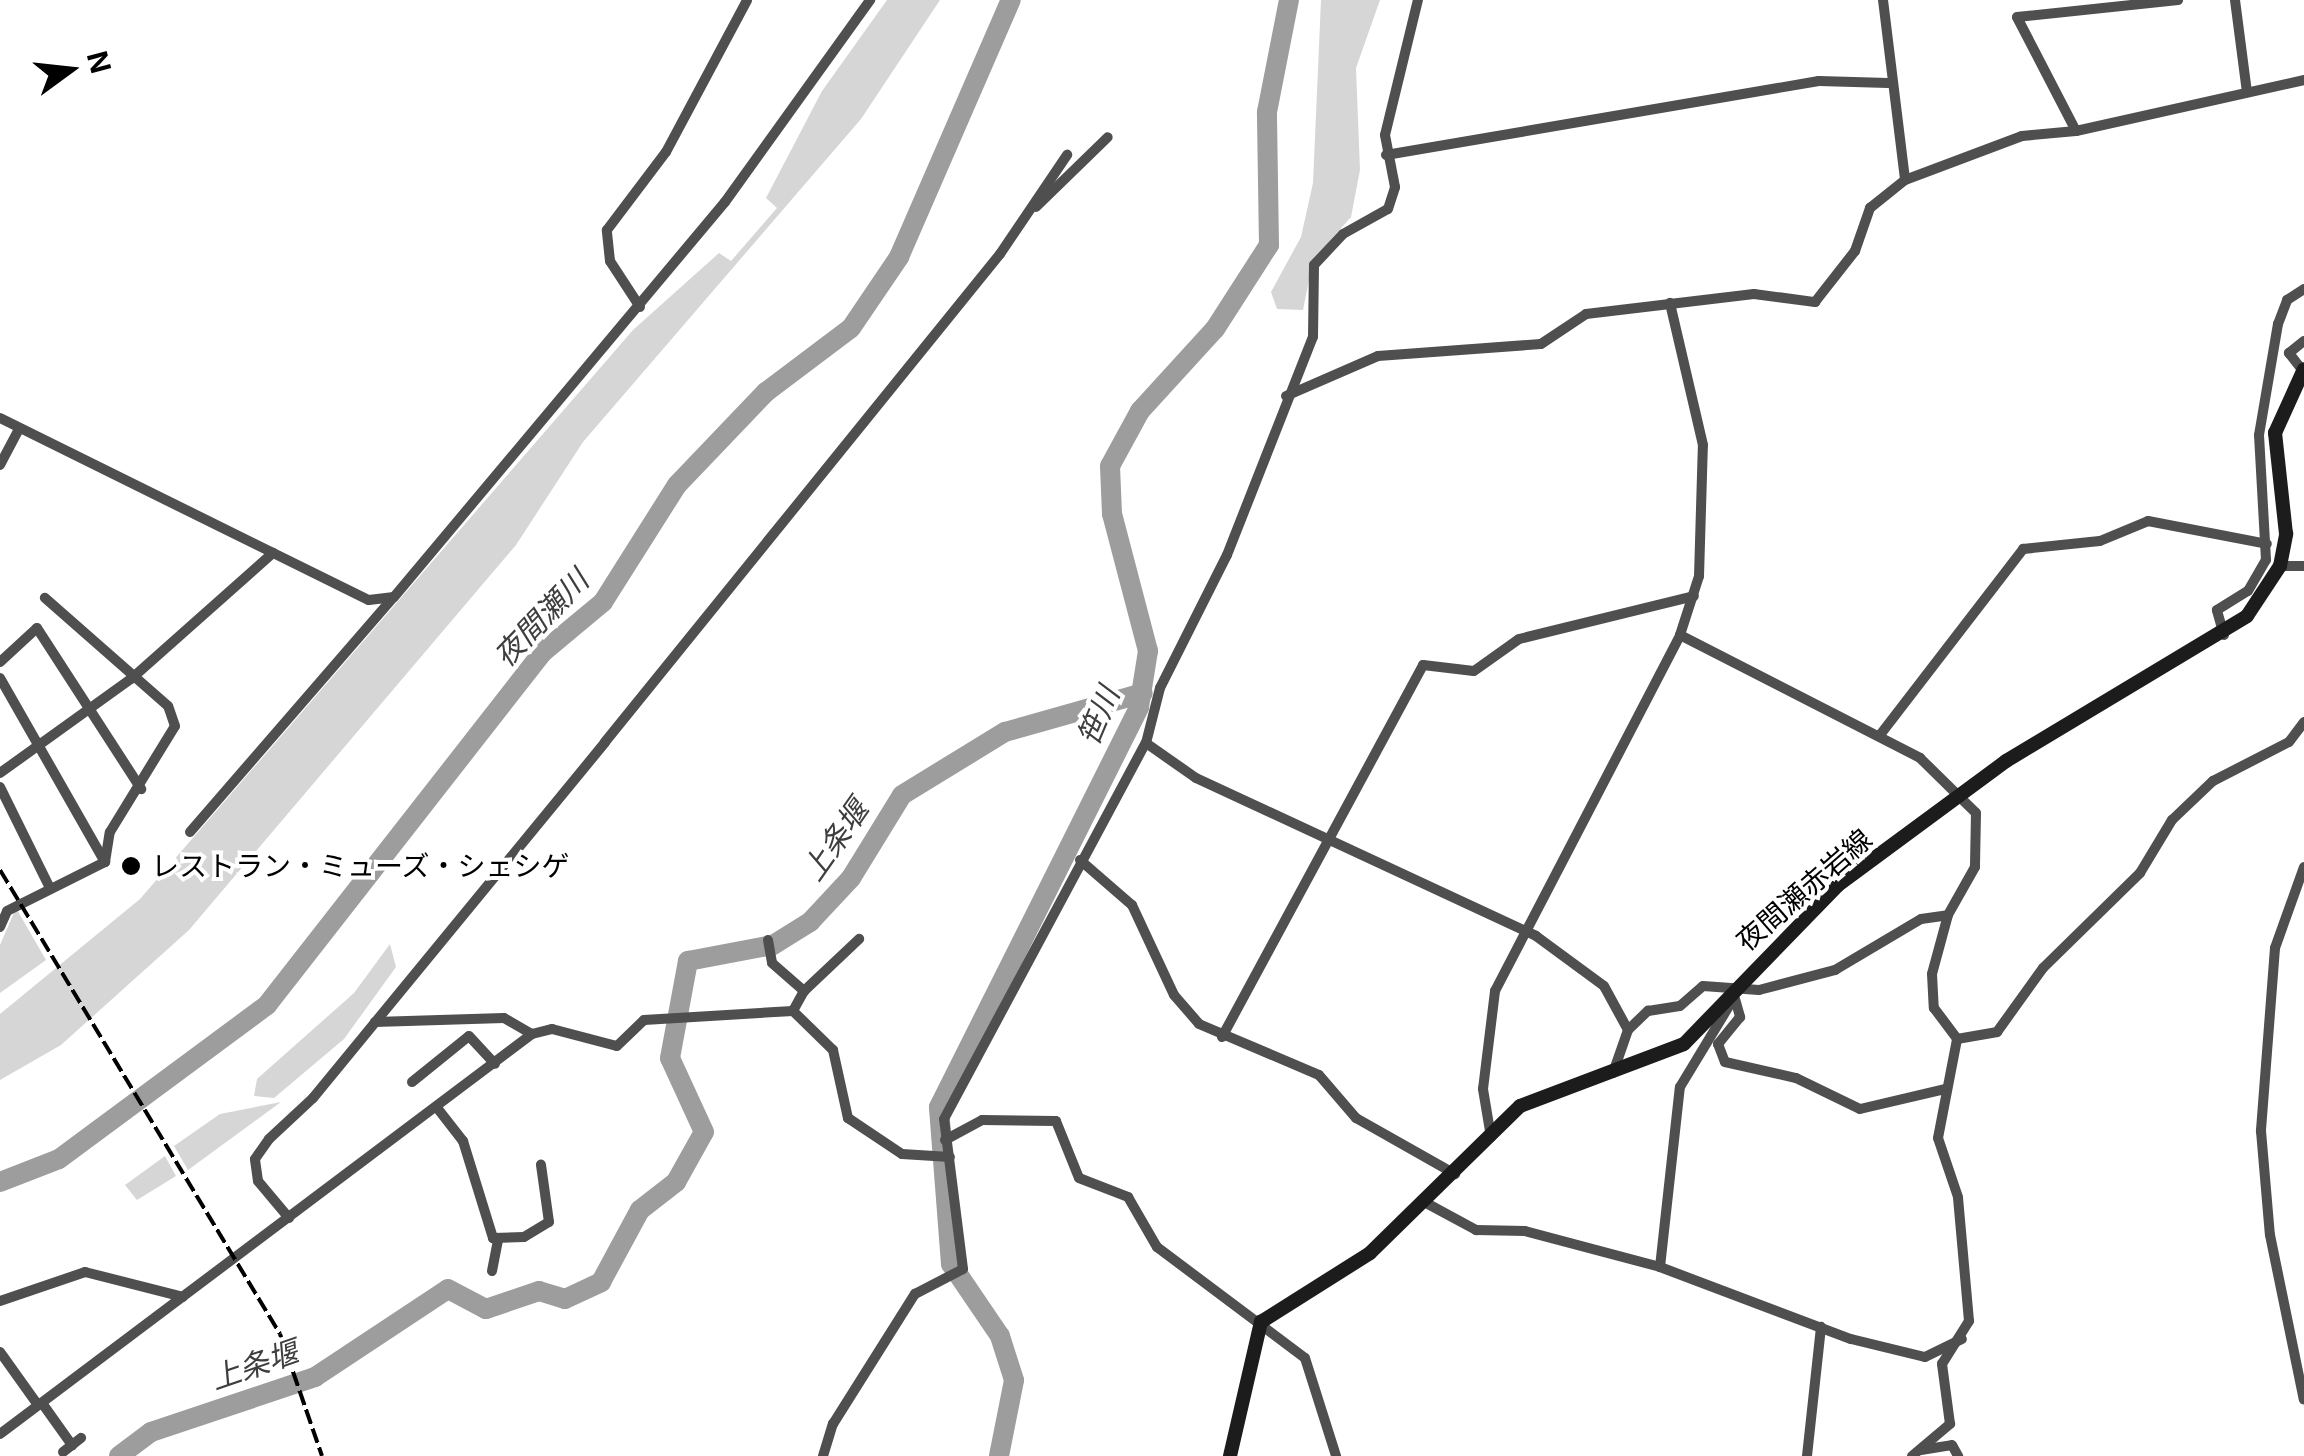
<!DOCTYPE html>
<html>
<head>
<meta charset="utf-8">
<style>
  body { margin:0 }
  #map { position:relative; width:2304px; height:1456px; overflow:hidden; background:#fff; font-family:Inter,"Noto Sans JP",sans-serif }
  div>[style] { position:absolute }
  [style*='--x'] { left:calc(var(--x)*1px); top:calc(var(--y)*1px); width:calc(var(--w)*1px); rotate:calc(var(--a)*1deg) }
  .green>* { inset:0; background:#d6d6d6 }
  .river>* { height:20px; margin:-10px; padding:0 10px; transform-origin:10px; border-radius:10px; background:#9d9d9d }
  .minor>* { height:10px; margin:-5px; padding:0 5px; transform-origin:5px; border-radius:5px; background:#4f4f4f }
  .secondary>* { height:14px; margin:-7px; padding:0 7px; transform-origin:7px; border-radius:7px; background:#1c1c1c }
  .rail>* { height:4px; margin-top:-2px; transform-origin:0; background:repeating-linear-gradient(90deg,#000 0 15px,transparent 0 20px) }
  .dots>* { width:28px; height:28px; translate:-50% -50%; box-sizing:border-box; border:5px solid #fff; border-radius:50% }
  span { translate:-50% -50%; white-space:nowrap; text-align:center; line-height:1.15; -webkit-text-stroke:8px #fff; paint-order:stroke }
  .poi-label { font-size:28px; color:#000 }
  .left { translate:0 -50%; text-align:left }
  .street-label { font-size:28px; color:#000 }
  .water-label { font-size:30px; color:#3e3e3e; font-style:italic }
  .north { position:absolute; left:20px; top:20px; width:100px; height:100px; -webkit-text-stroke:8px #fff; paint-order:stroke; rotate:75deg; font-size:28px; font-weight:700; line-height:40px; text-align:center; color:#000 }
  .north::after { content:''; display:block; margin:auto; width:35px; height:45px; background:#000; clip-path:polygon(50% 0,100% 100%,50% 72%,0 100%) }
</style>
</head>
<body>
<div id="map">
  <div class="green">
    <div style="clip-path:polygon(887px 0,940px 0,861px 119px,583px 442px,516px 545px,189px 930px,61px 1045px,0 1080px,0 1014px,140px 899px,633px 330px,719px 253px,731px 261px,777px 208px,766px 198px,822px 91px)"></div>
    <div style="clip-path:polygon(1321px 0,1380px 0,1356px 68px,1360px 170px,1351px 217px,1313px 260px,1303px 310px,1277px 309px,1271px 292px,1301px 237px,1313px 183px)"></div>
    <div style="clip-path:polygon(16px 908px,46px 960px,0 993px,0 945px)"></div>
    <div style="clip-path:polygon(390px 944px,396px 967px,344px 1039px,274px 1098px,254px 1096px,257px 1079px,354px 993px)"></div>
    <div style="clip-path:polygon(281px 1102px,188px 1170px,174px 1146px,220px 1114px)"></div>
    <div style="clip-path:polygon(165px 1156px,176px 1176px,137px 1200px,125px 1185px)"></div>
  </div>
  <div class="river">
    <div style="--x:0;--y:1182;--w:63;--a:-21.3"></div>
    <div style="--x:59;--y:1159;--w:259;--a:-36.5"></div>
    <div style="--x:267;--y:1005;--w:448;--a:-52"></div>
    <div style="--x:543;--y:652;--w:78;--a:-39.8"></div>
    <div style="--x:603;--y:602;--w:138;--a:-57.7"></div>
    <div style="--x:677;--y:485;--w:129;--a:-46.3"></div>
    <div style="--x:766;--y:392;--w:106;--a:-37"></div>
    <div style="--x:851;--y:328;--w:86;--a:-55.9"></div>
    <div style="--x:899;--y:257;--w:280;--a:-66.5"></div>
    <div style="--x:119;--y:1456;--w:40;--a:-37"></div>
    <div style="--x:151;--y:1432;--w:173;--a:-18.5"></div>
    <div style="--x:315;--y:1377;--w:159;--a:-33.5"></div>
    <div style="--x:448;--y:1289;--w:43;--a:27.8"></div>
    <div style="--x:486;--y:1309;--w:56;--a:-18.8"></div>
    <div style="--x:539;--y:1291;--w:27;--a:17"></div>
    <div style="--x:565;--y:1299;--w:40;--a:-25"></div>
    <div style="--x:601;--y:1282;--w:82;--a:-61.6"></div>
    <div style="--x:640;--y:1210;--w:46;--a:-37.9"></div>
    <div style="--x:676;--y:1182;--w:57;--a:-60.8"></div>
    <div style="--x:704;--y:1132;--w:81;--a:-114.7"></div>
    <div style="--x:670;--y:1058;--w:99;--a:-79.5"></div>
    <div style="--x:688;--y:961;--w:86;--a:-10.7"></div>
    <div style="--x:773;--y:945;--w:44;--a:-31.9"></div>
    <div style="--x:810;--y:922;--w:60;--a:-47"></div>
    <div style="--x:851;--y:878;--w:97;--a:-58.4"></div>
    <div style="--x:902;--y:795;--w:121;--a:-31.5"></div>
    <div style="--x:1005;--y:732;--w:143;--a:-15.8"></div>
    <div style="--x:999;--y:1456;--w:77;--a:-78.8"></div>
    <div style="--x:1014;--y:1380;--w:46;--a:-107.7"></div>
    <div style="--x:1000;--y:1336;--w:87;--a:-124.2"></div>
    <div style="--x:951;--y:1264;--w:157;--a:-94.4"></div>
    <div style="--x:939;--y:1107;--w:447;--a:-63.4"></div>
    <div style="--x:1139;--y:707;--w:57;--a:-80.9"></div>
    <div style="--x:1148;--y:651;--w:142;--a:-104.7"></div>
    <div style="--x:1112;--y:514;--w:48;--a:-92.4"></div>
    <div style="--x:1110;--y:466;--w:63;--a:-61.4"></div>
    <div style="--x:1140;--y:411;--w:111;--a:-47.6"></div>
    <div style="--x:1215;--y:329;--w:100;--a:-57.3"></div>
    <div style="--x:1269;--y:245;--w:133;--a:-90.9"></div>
    <div style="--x:1267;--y:112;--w:114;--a:-78.9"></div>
  </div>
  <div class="minor">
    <div style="--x:1883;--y:0;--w:181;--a:83"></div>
    <div style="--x:2235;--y:0;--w:93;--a:82.6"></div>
    <div style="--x:2076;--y:131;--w:234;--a:-12.6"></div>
    <div style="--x:1386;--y:155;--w:439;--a:-9.7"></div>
    <div style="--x:1819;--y:81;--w:69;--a:1.7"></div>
    <div style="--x:1036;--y:207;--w:100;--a:-44.2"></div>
    <div style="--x:640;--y:307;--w:55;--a:-123.1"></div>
    <div style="--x:610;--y:261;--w:31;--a:-96"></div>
    <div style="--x:607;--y:230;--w:98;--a:-52.9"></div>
    <div style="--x:666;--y:152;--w:172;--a:-61.9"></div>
    <div style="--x:2303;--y:371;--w:23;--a:-128"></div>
    <div style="--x:2289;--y:353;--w:19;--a:-39"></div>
    <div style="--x:1286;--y:396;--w:100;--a:-23.5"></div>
    <div style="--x:1378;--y:356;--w:163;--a:-4.2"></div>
    <div style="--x:1541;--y:344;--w:54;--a:-33.7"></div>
    <div style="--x:1586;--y:314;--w:169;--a:-6.8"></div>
    <div style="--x:1754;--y:294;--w:62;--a:7.5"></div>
    <div style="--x:1815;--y:302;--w:65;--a:-51.9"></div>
    <div style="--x:1855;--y:251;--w:46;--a:-70.8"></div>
    <div style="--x:1870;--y:208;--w:45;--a:-38.7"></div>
    <div style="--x:1905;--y:180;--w:125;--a:-20.6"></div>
    <div style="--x:2022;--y:136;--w:54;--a:-5.3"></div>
    <div style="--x:2076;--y:131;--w:128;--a:-117.4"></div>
    <div style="--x:2017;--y:17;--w:162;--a:-6"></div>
    <div style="--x:0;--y:418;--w:411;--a:26.3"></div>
    <div style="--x:369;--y:600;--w:25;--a:-7"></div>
    <div style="--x:394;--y:597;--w:515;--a:-50.04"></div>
    <div style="--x:725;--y:202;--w:249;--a:-54.3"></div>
    <div style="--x:0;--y:465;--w:41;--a:-62.2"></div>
    <div style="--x:2280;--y:566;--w:24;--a:0"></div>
    <div style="--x:1680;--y:635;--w:270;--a:27.1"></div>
    <div style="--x:1920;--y:758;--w:78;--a:44.5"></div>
    <div style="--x:1976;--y:813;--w:54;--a:91.1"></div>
    <div style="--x:1975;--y:867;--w:55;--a:119.4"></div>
    <div style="--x:1948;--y:915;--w:61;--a:105.2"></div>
    <div style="--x:1932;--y:974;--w:34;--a:87"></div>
    <div style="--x:1934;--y:1008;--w:39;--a:53"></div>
    <div style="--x:1957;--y:1039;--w:41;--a:-9.9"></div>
    <div style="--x:1997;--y:1032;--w:79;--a:-54.3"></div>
    <div style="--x:2043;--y:968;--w:136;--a:-44.4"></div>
    <div style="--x:2140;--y:873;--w:62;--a:-58.9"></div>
    <div style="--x:2172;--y:820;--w:57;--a:-43.6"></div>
    <div style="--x:2213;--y:781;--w:85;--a:-27.2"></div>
    <div style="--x:2289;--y:742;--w:25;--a:-53"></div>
    <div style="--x:2224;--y:635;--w:26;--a:-106"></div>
    <div style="--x:2217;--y:610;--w:36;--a:-32"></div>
    <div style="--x:2248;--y:591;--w:36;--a:-60"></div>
    <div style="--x:2266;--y:560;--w:125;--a:-93.2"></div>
    <div style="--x:2259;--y:435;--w:113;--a:-80.3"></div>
    <div style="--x:2278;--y:324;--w:26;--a:-69"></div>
    <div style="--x:2287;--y:300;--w:20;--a:-33"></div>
    <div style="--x:0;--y:662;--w:50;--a:-42.6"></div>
    <div style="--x:37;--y:628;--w:192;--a:57.1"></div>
    <div style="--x:0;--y:678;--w:212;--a:60.3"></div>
    <div style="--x:1880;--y:735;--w:235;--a:-52.4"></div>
    <div style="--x:2023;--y:549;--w:77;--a:-5.9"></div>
    <div style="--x:2100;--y:541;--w:52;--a:-22.6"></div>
    <div style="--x:2148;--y:521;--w:121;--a:10.9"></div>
    <div style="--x:1146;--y:743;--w:61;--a:35"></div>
    <div style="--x:1196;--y:778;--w:375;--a:24.9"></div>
    <div style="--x:1536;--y:936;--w:84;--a:36.3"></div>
    <div style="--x:1604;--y:986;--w:50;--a:61.4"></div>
    <div style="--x:0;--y:773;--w:161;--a:-35.7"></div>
    <div style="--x:131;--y:679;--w:190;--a:-41.6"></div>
    <div style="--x:0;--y:787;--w:110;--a:63.7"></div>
    <div style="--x:190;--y:832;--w:310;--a:-49.1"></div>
    <div style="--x:1080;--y:860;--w:69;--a:40.9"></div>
    <div style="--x:1132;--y:905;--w:99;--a:65"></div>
    <div style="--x:1174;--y:995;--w:38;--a:49"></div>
    <div style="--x:1199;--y:1024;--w:130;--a:23"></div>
    <div style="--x:1319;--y:1075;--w:57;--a:49.3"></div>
    <div style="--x:1356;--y:1118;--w:114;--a:29.5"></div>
    <div style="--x:2304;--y:867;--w:86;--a:109.7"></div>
    <div style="--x:2275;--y:948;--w:184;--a:94.4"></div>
    <div style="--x:2261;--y:1131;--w:104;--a:85.1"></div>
    <div style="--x:2270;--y:1235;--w:168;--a:78.4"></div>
    <div style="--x:0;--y:927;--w:17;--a:-66"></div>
    <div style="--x:7;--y:911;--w:110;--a:-26.6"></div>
    <div style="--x:105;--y:862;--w:30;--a:-81"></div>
    <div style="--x:110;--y:832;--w:124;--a:-58.5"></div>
    <div style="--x:175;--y:726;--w:21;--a:-109"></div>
    <div style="--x:168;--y:706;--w:164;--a:-138.7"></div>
    <div style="--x:768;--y:940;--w:23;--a:80"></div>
    <div style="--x:772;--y:963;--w:43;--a:41.2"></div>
    <div style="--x:804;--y:991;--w:23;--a:119"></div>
    <div style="--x:804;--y:991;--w:76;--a:-43.4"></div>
    <div style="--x:1735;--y:999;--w:19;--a:74"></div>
    <div style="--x:1740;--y:1017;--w:35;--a:129"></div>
    <div style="--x:1718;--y:1044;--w:19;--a:69"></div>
    <div style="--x:1725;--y:1062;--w:73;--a:12.7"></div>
    <div style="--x:1796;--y:1078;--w:71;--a:25.8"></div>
    <div style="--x:1860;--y:1109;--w:87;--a:-13.2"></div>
    <div style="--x:375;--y:1022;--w:129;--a:-1.8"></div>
    <div style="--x:504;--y:1018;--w:32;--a:30"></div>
    <div style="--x:1222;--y:1037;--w:423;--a:-61.6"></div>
    <div style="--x:1423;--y:665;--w:51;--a:6.7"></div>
    <div style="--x:1474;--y:671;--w:55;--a:-35.4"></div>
    <div style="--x:1519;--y:639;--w:180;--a:-13.8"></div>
    <div style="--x:1613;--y:1073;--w:46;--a:-70.8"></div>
    <div style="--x:1628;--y:1030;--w:28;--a:-44"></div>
    <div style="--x:1648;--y:1011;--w:32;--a:-9"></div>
    <div style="--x:1680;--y:1006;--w:30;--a:-41"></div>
    <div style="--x:1703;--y:986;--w:56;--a:4.1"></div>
    <div style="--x:1759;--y:990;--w:79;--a:-14.7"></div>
    <div style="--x:1835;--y:970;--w:100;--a:-30.7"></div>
    <div style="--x:1921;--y:919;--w:27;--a:-8"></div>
    <div style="--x:412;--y:1082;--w:73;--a:-38.9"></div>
    <div style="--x:469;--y:1036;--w:38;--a:47"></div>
    <div style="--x:438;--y:1109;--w:41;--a:52"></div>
    <div style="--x:463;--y:1141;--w:102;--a:72.8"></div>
    <div style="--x:493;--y:1238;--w:31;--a:-2"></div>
    <div style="--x:524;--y:1237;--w:29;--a:-31"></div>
    <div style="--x:549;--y:1222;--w:58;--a:-98"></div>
    <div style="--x:1491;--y:1137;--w:49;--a:-99.5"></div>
    <div style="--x:1483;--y:1089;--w:99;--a:-83"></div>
    <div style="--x:1495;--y:991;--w:401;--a:-62.5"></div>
    <div style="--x:1680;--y:635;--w:62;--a:-72.1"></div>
    <div style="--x:1699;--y:576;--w:131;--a:-88.3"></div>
    <div style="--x:1703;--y:445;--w:146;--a:-103.1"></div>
    <div style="--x:945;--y:1140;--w:42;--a:-28.4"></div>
    <div style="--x:982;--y:1120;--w:74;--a:0.8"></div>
    <div style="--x:1056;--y:1121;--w:61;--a:68"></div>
    <div style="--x:1079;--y:1178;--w:53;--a:21.2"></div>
    <div style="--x:1128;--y:1197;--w:58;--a:59.9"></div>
    <div style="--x:1157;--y:1247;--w:185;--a:36.9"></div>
    <div style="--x:1305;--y:1358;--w:103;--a:72.4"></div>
    <div style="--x:1428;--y:1204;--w:55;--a:28.4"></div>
    <div style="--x:1476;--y:1230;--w:49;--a:1.2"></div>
    <div style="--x:1525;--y:1231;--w:140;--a:14.9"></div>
    <div style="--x:1660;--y:1267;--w:204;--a:20.7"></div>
    <div style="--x:1851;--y:1339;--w:76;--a:13.7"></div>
    <div style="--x:1925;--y:1357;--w:41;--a:-25.9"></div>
    <div style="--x:289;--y:1218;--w:48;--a:-130"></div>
    <div style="--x:258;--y:1181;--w:22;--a:-98"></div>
    <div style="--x:255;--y:1159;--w:24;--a:-55"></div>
    <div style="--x:269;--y:1139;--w:60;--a:-43"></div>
    <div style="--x:313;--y:1098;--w:460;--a:-50.6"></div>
    <div style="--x:605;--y:742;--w:628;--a:-51.01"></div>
    <div style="--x:1000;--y:254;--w:120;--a:-55.9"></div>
    <div style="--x:1660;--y:1267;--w:181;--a:-83.7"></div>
    <div style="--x:1680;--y:1087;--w:95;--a:-58.8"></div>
    <div style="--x:492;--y:1271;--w:33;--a:-79"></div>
    <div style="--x:0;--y:1301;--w:90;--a:-18.8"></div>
    <div style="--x:85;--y:1272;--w:101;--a:14.3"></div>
    <div style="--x:0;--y:1352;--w:65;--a:54.4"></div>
    <div style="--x:42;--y:1403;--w:52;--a:54.5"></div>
    <div style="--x:0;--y:1434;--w:666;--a:-36.94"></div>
    <div style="--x:532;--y:1034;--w:21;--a:-14"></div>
    <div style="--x:552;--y:1029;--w:67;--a:14.7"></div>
    <div style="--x:617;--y:1046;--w:37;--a:-44"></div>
    <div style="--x:644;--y:1020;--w:149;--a:-3.5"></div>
    <div style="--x:793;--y:1011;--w:56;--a:44.3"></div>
    <div style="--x:833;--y:1050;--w:70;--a:77.6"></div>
    <div style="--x:848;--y:1118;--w:65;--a:33.7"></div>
    <div style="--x:902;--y:1154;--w:48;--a:3.6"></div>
    <div style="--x:1921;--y:1450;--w:31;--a:-9"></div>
    <div style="--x:1952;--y:1445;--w:13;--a:61"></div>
    <div style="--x:63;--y:1452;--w:23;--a:-38"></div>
    <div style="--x:823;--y:1456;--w:34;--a:-73"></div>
    <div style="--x:833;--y:1424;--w:154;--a:-57.8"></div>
    <div style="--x:915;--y:1294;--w:54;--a:-27.5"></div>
    <div style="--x:963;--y:1269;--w:151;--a:-97.2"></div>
    <div style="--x:944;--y:1119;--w:427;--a:-61.8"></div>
    <div style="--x:1146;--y:743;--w:57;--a:-75.7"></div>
    <div style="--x:1160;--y:688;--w:149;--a:-63.3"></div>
    <div style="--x:1227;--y:555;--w:234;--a:-68.5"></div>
    <div style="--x:1313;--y:337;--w:72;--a:-89.2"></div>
    <div style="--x:1314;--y:265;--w:42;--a:-46.9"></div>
    <div style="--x:1343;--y:234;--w:51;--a:-29.1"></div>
    <div style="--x:1388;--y:209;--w:23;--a:-72"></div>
    <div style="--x:1395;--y:187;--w:53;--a:-100.9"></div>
    <div style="--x:1385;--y:135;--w:139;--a:-76.3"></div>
    <div style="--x:1807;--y:1456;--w:130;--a:-83.8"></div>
    <div style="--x:1912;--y:1456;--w:50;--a:-40.1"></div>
    <div style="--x:1950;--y:1424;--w:61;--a:-97.6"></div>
    <div style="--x:1942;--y:1364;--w:51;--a:-57.9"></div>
    <div style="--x:1969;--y:1321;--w:124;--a:-95.1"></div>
    <div style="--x:1958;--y:1197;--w:62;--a:-108.7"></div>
    <div style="--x:1938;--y:1138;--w:101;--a:-79.1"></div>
  </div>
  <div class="secondary">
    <div style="--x:1230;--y:1456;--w:138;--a:-77"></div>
    <div style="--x:1261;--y:1322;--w:129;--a:-32.3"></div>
    <div style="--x:1370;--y:1253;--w:210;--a:-44.4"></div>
    <div style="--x:1520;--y:1106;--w:175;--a:-20.7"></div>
    <div style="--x:1684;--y:1044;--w:221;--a:-45.9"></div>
    <div style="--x:1838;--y:885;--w:209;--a:-36.4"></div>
    <div style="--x:2006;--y:761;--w:281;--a:-31"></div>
    <div style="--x:2247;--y:616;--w:60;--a:-56.6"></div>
    <div style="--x:2280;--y:566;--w:33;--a:-79"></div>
    <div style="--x:2286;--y:534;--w:102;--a:-96.2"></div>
    <div style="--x:2275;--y:433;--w:70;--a:-65.6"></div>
  </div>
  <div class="rail">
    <div style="--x:0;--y:870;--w:542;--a:58.89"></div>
    <div style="--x:280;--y:1334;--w:129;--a:71"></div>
  </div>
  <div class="dots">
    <div style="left:131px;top:866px;background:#000"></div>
  </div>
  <div class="poi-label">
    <span class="left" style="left:151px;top:866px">レストラン・ミューズ・シェシゲ</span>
  </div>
  <div class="street-label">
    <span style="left:1804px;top:890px;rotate:-41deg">夜間瀬赤岩線</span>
  </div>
  <div class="water-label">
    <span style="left:541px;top:618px;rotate:-46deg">夜間瀬川</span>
    <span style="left:1098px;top:716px;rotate:-67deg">笹川</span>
    <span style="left:835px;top:840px;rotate:-55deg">上条堰</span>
    <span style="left:254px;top:1365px;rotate:-19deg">上条堰</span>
  </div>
  <div class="north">N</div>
</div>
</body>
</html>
